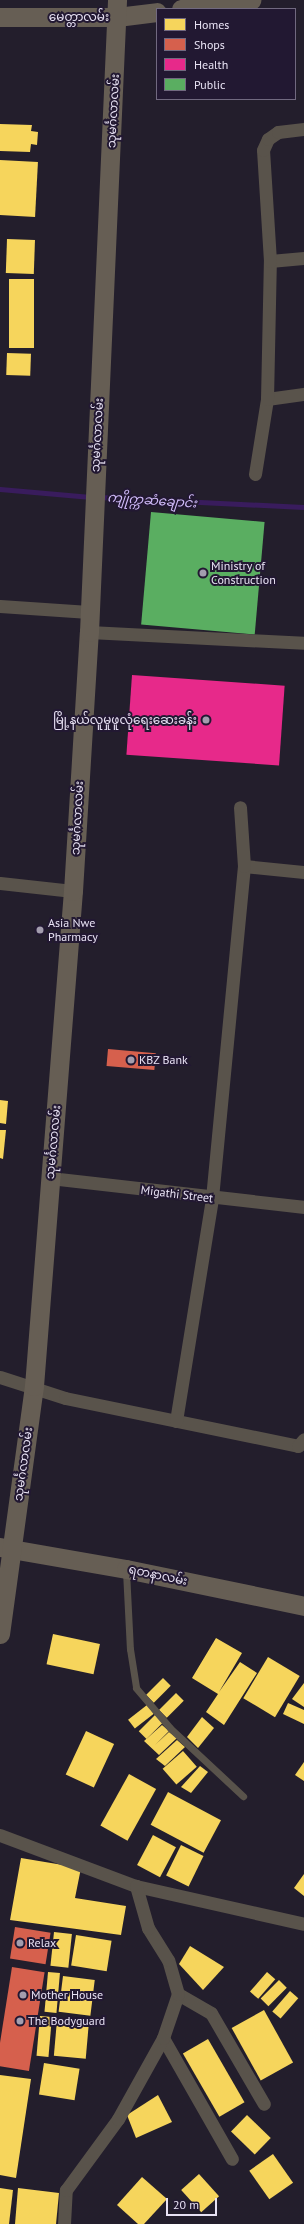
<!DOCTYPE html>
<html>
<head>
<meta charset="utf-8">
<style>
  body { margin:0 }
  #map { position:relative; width:304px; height:2224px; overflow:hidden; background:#231e2c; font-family:"PT Sans","Noto Sans Myanmar",sans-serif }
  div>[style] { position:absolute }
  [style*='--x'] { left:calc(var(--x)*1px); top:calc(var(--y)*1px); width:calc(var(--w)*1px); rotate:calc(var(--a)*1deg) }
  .homes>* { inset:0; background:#f6d55c; transform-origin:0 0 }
  .shops>* { inset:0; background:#d6604d; transform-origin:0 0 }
  .health>* { inset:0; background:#e7298a; transform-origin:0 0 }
  .public>* { inset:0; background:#5aae61; transform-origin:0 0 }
  .stream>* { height:5px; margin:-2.5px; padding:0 2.5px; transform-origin:2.5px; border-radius:2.5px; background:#391c5d }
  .lane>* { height:7px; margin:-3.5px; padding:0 3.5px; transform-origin:3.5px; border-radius:3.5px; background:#59534b }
  .street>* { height:13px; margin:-6.5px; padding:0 6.5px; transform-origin:6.5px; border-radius:6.5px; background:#59534b }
  .secondary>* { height:19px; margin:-9.5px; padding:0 9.5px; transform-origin:9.5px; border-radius:9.5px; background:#665e54 }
  .dots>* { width:11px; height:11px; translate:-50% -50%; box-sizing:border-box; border:2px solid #221832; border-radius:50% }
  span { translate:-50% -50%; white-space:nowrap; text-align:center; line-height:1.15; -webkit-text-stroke:4px #221832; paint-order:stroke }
  .street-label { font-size:12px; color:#e8e2f4 }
  .poi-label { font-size:12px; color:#e8e2f4 }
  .left { translate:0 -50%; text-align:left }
  .right { translate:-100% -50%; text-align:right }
  .water-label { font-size:13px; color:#d1bcfa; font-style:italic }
  .legend { position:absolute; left:156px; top:8px; width:140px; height:92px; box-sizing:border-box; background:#221832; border:1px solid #716980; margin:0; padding:5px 7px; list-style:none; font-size:12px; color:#e8e2f4 }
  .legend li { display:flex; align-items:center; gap:8px; height:20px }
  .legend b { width:20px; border:1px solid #716980 }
  .scale { position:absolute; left:166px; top:2198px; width:51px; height:18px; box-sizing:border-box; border:2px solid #e8e2f4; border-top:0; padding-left:5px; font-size:12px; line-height:14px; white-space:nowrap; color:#e8e2f4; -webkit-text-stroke:3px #221832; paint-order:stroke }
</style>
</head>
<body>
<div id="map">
  <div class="homes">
    <div style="clip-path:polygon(0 124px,32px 125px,31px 131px,38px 132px,37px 145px,31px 144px,30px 152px,0 151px)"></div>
    <div style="left:0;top:160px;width:38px;height:55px;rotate:3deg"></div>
    <div style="left:7px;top:239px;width:28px;height:34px;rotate:2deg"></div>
    <div style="left:9px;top:279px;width:25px;height:69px"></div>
    <div style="left:7px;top:353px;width:24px;height:22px;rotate:2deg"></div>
    <div style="clip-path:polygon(0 1100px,8px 1101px,6px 1124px,0 1123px)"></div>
    <div style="clip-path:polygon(0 1130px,6px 1130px,3px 1159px,0 1158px)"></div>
    <div style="left:53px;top:1634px;width:48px;height:31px;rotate:12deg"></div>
    <div style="clip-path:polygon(216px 1638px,242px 1653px,219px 1692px,240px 1662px,257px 1673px,224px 1725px,206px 1712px,218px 1694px,192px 1678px)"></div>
    <div style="left:268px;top:1657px;width:37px;height:48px;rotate:31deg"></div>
    <div style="left:163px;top:1678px;width:11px;height:24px;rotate:45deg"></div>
    <div style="clip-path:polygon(304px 1683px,304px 1707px,292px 1699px)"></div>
    <div style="left:176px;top:1693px;width:11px;height:24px;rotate:45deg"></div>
    <div style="clip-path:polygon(288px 1703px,304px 1710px,304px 1724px,283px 1714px)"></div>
    <div style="left:147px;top:1705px;width:11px;height:24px;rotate:52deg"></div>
    <div style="left:155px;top:1715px;width:11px;height:23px;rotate:45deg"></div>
    <div style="clip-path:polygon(202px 1717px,214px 1728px,198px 1748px,187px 1737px)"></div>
    <div style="clip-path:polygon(162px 1725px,169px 1731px,155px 1745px,169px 1732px,177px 1738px,159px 1755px,144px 1741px)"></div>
    <div style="left:86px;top:1731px;width:31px;height:48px;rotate:25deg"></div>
    <div style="clip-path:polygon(177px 1740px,185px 1747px,165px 1766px,156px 1759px)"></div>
    <div style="left:183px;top:1751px;width:21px;height:27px;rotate:49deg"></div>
    <div style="clip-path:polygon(304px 1762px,304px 1781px,295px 1775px)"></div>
    <div style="clip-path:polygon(200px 1766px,208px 1772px,191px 1793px,181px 1787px)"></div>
    <div style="left:129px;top:1774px;width:31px;height:59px;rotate:29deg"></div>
    <div style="left:168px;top:1792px;width:60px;height:37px;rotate:28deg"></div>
    <div style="left:153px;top:1835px;width:26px;height:34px;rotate:28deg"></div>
    <div style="left:181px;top:1845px;width:25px;height:34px;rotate:26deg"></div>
    <div style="clip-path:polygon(21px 1858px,81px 1868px,75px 1898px,126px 1906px,121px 1935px,10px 1920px)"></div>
    <div style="clip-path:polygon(304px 1874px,304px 1896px,294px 1888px)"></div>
    <div style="left:54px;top:1932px;width:18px;height:34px;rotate:6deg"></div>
    <div style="left:76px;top:1935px;width:36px;height:31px;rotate:9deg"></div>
    <div style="clip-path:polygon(190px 1946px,224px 1967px,203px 1990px,179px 1964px)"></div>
    <div style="left:48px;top:1972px;width:12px;height:40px;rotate:5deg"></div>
    <div style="left:267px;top:1972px;width:11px;height:26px;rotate:41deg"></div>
    <div style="left:63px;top:1976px;width:32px;height:36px;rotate:7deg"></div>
    <div style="left:279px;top:1980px;width:11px;height:26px;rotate:45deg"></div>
    <div style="left:290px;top:1991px;width:11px;height:27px;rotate:41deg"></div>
    <div style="left:264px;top:2010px;width:60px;height:37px;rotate:61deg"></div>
    <div style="left:40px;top:2016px;width:12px;height:40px;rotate:5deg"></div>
    <div style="left:57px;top:2020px;width:32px;height:36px;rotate:5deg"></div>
    <div style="left:208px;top:2039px;width:73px;height:29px;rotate:60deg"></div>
    <div style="left:44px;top:2063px;width:36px;height:32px;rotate:9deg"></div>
    <div style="clip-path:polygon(0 2075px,31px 2079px,16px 2178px,0 2175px)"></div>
    <div style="clip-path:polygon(158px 2095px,172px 2122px,136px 2138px,127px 2115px)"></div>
    <div style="left:247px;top:2115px;width:33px;height:23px;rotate:44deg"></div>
    <div style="left:273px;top:2154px;width:35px;height:29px;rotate:55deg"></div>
    <div style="left:199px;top:2174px;width:30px;height:24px;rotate:48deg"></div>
    <div style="clip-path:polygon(142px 2177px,167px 2199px,144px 2224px,138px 2224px,117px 2205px)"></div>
    <div style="clip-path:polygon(0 2188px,13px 2190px,9px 2224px,0 2224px)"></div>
    <div style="clip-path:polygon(18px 2188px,59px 2193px,56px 2224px,15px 2224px)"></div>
  </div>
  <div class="shops">
    <div style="left:108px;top:1049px;width:48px;height:17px;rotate:5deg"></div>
    <div style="left:15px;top:1927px;width:36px;height:32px;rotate:9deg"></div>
    <div style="left:12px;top:1967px;width:33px;height:100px;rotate:9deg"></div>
  </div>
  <div class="health">
    <div style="left:132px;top:675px;width:153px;height:80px;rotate:4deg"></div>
  </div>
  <div class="public">
    <div style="left:151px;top:512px;width:114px;height:113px;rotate:5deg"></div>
  </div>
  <div class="stream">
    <div style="--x:0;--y:489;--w:91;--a:5"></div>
    <div style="--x:99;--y:497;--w:205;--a:2.8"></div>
  </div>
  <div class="lane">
    <div style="--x:126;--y:1571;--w:78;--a:87.1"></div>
    <div style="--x:130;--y:1649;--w:39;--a:81"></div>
    <div style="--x:136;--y:1688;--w:52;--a:49.6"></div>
    <div style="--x:170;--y:1728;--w:100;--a:43"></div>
  </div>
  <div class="street">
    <div style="--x:270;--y:261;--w:34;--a:-5"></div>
    <div style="--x:267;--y:399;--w:37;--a:-8"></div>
    <div style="--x:255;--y:474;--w:76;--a:-80.9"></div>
    <div style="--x:267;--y:399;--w:138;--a:-88.8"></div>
    <div style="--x:270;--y:261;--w:111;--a:-93.6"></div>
    <div style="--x:263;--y:150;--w:12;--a:-66"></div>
    <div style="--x:268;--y:139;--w:12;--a:-35"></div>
    <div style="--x:278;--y:132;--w:26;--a:-7"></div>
    <div style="--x:0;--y:606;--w:89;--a:3.9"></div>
    <div style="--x:89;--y:632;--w:215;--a:2.9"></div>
    <div style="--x:244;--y:866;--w:60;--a:5.7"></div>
    <div style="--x:0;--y:883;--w:73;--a:6.3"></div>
    <div style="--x:50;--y:1178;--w:256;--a:6.5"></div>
    <div style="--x:0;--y:1377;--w:68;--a:17.9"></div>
    <div style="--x:65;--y:1398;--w:238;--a:11.6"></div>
    <div style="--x:298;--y:1446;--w:9;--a:-49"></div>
    <div style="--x:176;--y:1421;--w:226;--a:-80.8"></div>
    <div style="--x:212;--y:1198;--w:334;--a:-84.5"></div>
    <div style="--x:244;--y:866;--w:59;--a:-93.9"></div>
    <div style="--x:0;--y:1835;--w:145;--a:20.6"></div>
    <div style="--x:136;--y:1886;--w:172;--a:12.7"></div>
    <div style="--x:178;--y:1994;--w:38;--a:30"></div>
    <div style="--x:211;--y:2013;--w:105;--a:59.8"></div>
    <div style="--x:163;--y:2038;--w:139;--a:60.3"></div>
    <div style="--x:64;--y:2224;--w:34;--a:-87"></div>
    <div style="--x:66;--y:2190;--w:88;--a:-53.8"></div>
    <div style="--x:118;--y:2119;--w:93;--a:-60.9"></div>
    <div style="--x:163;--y:2038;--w:46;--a:-71.2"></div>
    <div style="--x:178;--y:1994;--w:35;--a:-106"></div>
    <div style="--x:168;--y:1960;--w:38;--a:-122"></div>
    <div style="--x:148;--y:1928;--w:44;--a:-105.9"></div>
  </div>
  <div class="secondary">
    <div style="--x:181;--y:9;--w:71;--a:-7.3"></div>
    <div style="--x:0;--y:17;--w:117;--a:0"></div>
    <div style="--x:117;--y:17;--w:40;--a:-7.1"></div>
    <div style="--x:0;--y:1547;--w:128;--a:9.9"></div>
    <div style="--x:126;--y:1569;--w:182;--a:11.7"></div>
    <div style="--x:0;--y:1634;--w:250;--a:-82.2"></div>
    <div style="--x:34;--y:1386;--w:497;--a:-85.5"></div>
    <div style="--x:73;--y:891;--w:259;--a:-86.5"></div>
    <div style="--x:89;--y:632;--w:633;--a:-87.46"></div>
  </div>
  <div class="dots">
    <div style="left:203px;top:573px;background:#a39dae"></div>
    <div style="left:206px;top:720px;background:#a39dae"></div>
    <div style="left:40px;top:930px;background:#a39dae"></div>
    <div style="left:131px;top:1060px;background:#a39dae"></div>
    <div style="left:20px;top:1943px;background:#a39dae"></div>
    <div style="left:23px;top:1995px;background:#a39dae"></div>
    <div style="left:20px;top:2021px;background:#a39dae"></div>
  </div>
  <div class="street-label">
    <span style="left:79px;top:17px">မေတ္တာလမ်း</span>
    <span style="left:113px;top:111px;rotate:-87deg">သုမင်္ဂလာလမ်း</span>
    <span style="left:97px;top:435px;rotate:-87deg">သုမင်္ဂလာလမ်း</span>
    <span style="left:77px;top:818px;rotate:-87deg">သုမင်္ဂလာလမ်း</span>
    <span style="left:53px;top:1142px;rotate:-85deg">သုမင်္ဂလာလမ်း</span>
    <span style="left:177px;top:1194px;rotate:7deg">Migathi Street</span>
    <span style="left:23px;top:1464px;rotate:-82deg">သုမင်္ဂလာလမ်း</span>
    <span style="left:158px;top:1575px;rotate:12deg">ရတနာလမ်း</span>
  </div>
  <div class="poi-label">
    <span class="left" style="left:211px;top:573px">Ministry of<br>Construction</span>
    <span class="right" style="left:197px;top:720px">မြို့နယ်လူမှုဖူလုံရေးဆေးခန်း</span>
    <span class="left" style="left:48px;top:930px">Asia Nwe<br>Pharmacy</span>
    <span class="left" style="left:139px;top:1060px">KBZ Bank</span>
    <span class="left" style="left:28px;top:1943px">Relax</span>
    <span class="left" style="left:31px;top:1995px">Mother House</span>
    <span class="left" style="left:28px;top:2021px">The Bodyguard</span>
  </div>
  <div class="water-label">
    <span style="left:152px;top:501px;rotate:4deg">ကျိုက္ကဆံချောင်း</span>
  </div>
  <ul class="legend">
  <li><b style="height:11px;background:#f6d55c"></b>Homes</li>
  <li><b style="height:11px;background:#d6604d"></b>Shops</li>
  <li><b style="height:11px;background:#e7298a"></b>Health</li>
  <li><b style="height:11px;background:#5aae61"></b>Public</li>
  </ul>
  <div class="scale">20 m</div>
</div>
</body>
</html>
